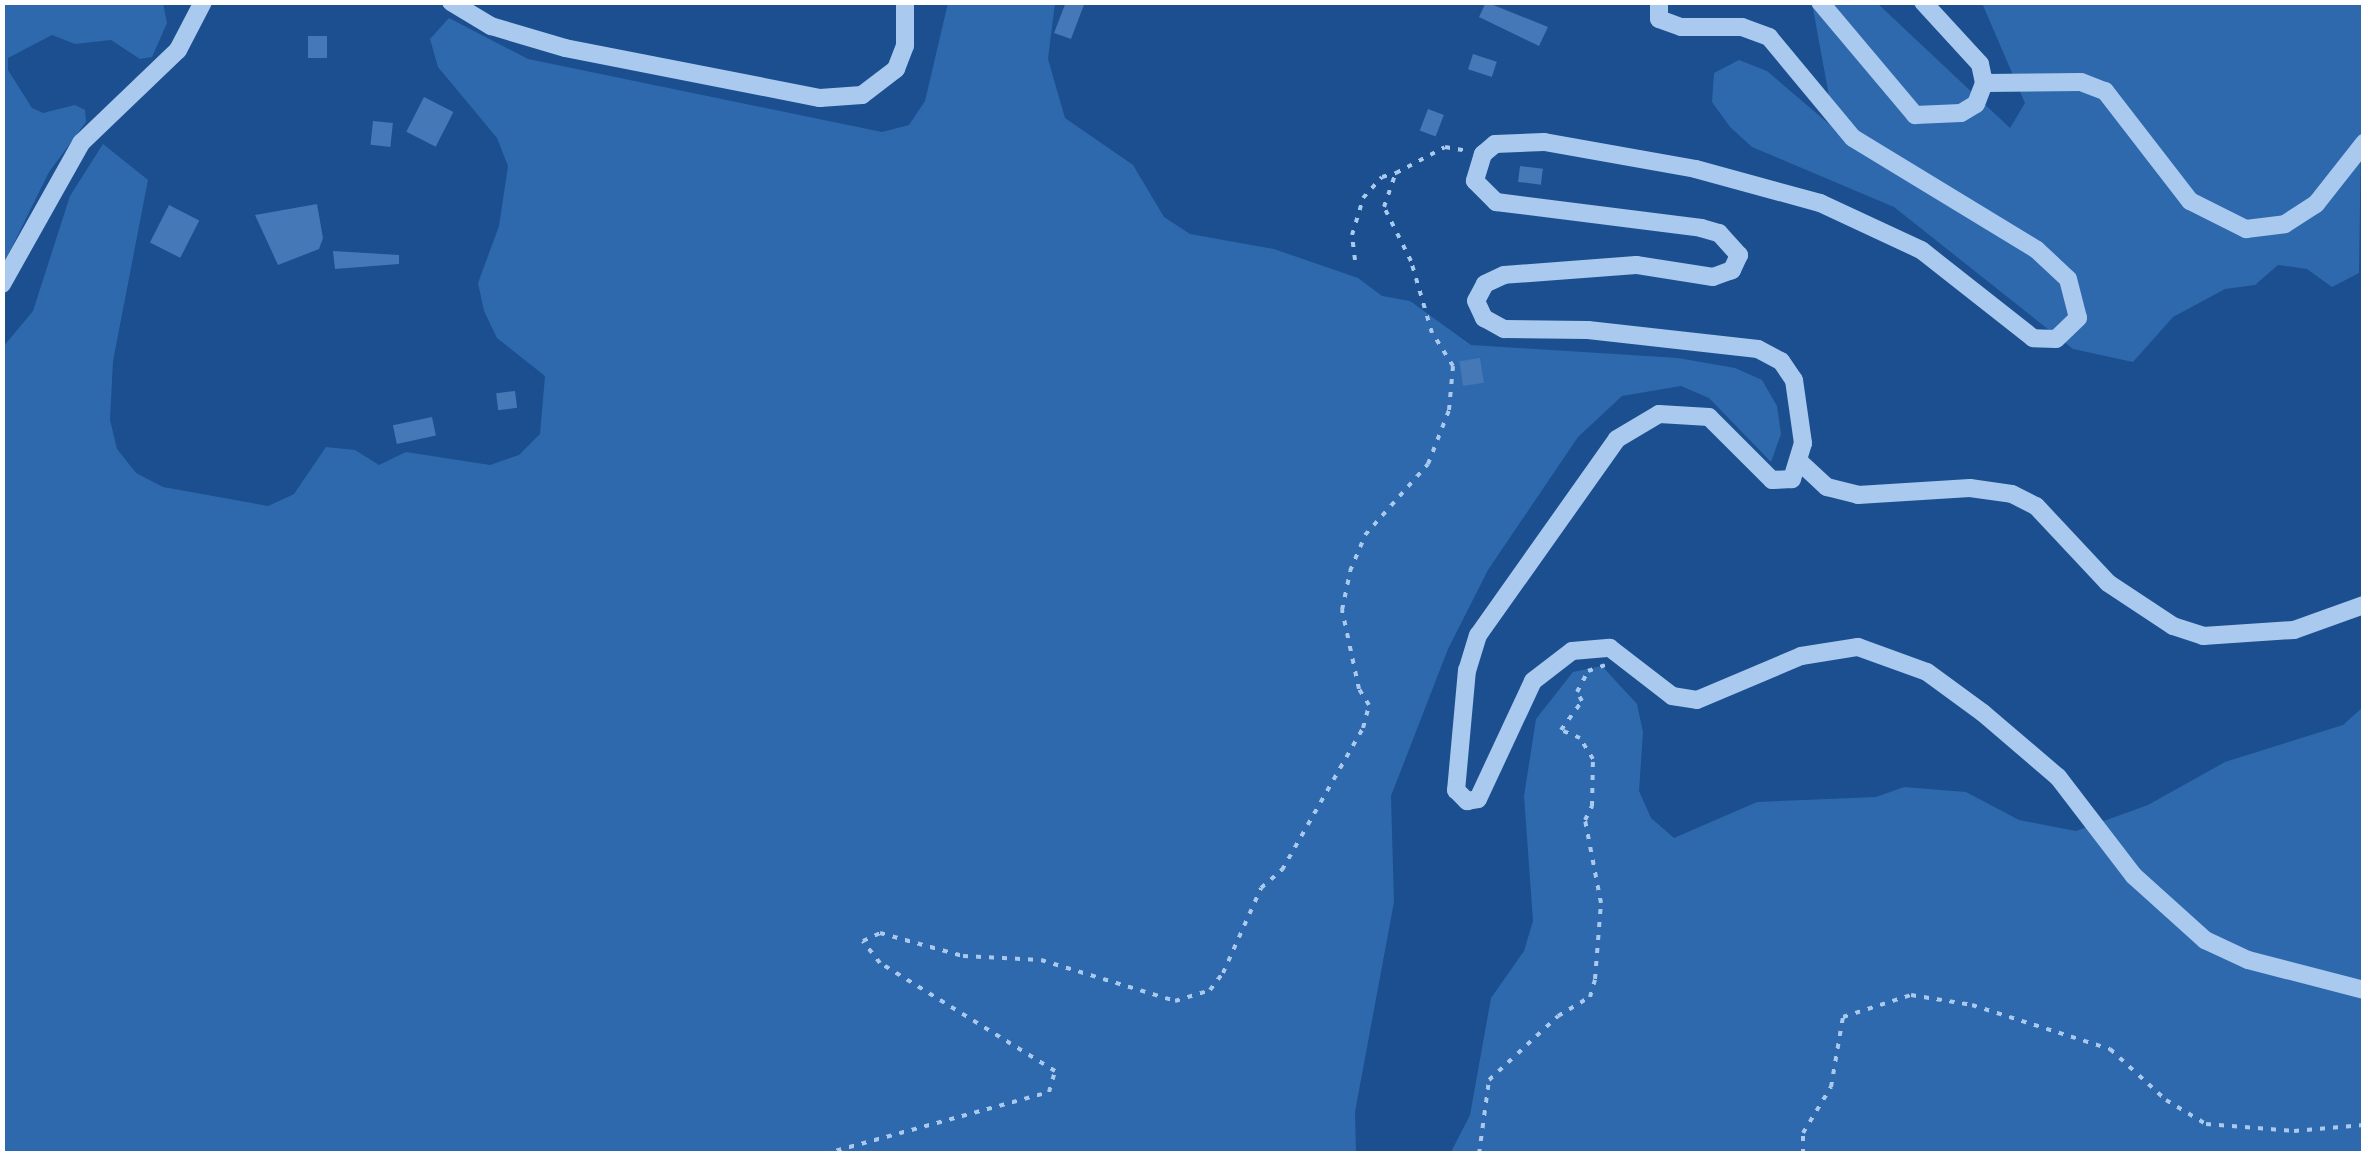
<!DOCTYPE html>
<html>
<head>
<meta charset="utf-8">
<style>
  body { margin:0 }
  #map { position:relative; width:2366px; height:1156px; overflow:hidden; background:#1b4f8f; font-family:"Fira Sans Condensed",sans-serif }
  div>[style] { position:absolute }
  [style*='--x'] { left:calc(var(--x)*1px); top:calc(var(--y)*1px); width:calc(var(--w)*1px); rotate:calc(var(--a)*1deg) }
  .green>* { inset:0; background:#2e69ad }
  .building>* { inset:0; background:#4478b7; transform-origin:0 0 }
  .path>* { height:4px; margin-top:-2px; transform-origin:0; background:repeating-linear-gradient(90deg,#a9c9ee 0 5px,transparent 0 13px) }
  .minor>* { height:18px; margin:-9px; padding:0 9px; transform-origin:9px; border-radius:9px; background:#a9c9ee }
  span { translate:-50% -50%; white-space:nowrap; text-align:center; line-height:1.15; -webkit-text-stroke:8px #1b4f8f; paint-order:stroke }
  .frame { position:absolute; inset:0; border:5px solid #fff; pointer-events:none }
</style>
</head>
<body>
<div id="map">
  <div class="green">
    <div style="clip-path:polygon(3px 3px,163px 3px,167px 23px,152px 57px,140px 59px,111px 40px,75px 44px,52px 35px,8px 58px,8px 70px,32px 108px,43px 113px,75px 105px,85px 110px,86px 122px,49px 172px,3px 265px)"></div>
    <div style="clip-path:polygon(948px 3px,1055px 3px,1048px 59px,1065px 118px,1133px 165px,1164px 217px,1190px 234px,1274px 249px,1358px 278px,1382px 296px,1410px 301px,1471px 345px,1678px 358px,1735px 368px,1762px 380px,1777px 406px,1781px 434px,1771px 462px,1709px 398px,1681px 386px,1622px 396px,1578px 437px,1488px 570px,1448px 649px,1391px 796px,1394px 902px,1355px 1112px,1356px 1153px,3px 1154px,3px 347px,33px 311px,70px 196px,103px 144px,148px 180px,113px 361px,110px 420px,117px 449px,136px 473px,163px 487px,268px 506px,294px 494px,326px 447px,355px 450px,379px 465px,406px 452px,490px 465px,519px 455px,540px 434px,545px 376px,497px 338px,484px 311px,478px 283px,499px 226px,508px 166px,497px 138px,438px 67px,430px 39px,449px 18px,528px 59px,882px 132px,909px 125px,925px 101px)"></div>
    <div style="clip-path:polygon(1812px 3px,1877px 3px,2010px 128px,2025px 103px,1982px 3px,2363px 3px,2359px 273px,2332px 287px,2307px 269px,2278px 265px,2255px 285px,2225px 289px,2173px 317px,2133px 362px,2073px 349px,1894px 207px,1752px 147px,1730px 127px,1712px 102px,1714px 73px,1739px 60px,1767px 71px,1835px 129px)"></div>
    <div style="clip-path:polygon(1602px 666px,1637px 704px,1643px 732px,1639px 791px,1651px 818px,1674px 838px,1757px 802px,1876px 797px,1904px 787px,1966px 792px,2019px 820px,2076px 831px,2148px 805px,2225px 762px,2343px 725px,2363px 707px,2363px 1153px,1450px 1154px,1470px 1115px,1491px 998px,1524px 951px,1533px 921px,1524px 796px,1536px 719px,1573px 672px)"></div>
  </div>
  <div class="building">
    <div style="clip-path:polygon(1066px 2px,1085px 2px,1071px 39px,1054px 33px)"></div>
    <div style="clip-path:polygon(1486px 2px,1548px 27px,1539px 46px,1479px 17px)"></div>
    <div style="left:308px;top:36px;width:19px;height:22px"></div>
    <div style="left:1473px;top:54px;width:25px;height:16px;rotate:18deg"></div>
    <div style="left:424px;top:97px;width:33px;height:39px;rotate:27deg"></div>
    <div style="left:1428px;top:109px;width:17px;height:23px;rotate:21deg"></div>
    <div style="left:373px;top:121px;width:20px;height:24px;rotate:6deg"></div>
    <div style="left:1520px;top:166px;width:23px;height:16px;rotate:7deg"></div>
    <div style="clip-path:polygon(317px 204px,323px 238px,319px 249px,278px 265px,255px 215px)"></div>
    <div style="left:169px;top:205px;width:34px;height:42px;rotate:27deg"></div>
    <div style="clip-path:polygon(333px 251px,399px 255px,399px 264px,335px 269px)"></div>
    <div style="left:1480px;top:358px;width:25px;height:21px;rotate:81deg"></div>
    <div style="left:515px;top:391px;width:17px;height:19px;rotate:83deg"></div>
    <div style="left:432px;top:417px;width:19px;height:40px;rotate:78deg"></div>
  </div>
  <div class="path">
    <div style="--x:1355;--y:260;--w:25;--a:-97"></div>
    <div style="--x:1352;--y:235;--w:39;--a:-73"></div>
    <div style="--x:1363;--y:198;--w:28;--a:-48"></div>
    <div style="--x:1382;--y:177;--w:15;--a:-16"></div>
    <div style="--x:824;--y:1154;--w:233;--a:-15.4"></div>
    <div style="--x:1049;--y:1092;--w:22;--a:-74"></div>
    <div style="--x:1055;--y:1071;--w:206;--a:-148.3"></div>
    <div style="--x:880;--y:963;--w:28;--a:-128"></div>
    <div style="--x:863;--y:941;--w:19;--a:-25"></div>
    <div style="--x:880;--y:933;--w:86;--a:15.5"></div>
    <div style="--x:963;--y:956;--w:78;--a:2.9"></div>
    <div style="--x:1041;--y:960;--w:140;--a:17"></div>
    <div style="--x:1175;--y:1001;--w:37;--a:-17"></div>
    <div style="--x:1210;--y:990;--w:21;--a:-53"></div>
    <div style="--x:1223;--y:973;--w:93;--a:-65.9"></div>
    <div style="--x:1261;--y:888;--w:28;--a:-41"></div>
    <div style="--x:1282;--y:870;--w:163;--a:-60.3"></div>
    <div style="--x:1363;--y:728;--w:24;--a:-75"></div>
    <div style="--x:1369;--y:705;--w:19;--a:-122"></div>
    <div style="--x:1359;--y:689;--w:81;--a:-102.1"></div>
    <div style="--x:1342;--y:610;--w:40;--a:-78"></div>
    <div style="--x:1350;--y:571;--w:39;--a:-67"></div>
    <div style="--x:1365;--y:535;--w:95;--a:-48.4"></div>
    <div style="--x:1428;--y:464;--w:58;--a:-68.7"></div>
    <div style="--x:1449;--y:410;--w:44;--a:-84.8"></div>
    <div style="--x:1453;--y:366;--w:39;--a:-122"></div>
    <div style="--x:1432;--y:333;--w:75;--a:-106.3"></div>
    <div style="--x:1411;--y:261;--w:60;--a:-116.6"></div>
    <div style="--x:1384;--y:207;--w:36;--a:-71"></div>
    <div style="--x:1396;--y:173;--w:55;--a:-28"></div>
    <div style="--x:1445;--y:147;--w:22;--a:10"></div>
    <div style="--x:1479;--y:1154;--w:75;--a:-82.3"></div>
    <div style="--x:1489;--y:1080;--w:94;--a:-42.8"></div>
    <div style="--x:1558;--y:1016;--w:37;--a:-31"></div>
    <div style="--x:1590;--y:997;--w:19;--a:-74"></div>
    <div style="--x:1595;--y:979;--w:76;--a:-85.5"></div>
    <div style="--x:1601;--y:903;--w:85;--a:-100.9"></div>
    <div style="--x:1585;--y:820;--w:16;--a:-63"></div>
    <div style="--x:1592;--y:806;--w:47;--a:-88.8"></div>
    <div style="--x:1593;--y:759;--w:25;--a:-122"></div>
    <div style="--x:1580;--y:738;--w:21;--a:-157"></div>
    <div style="--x:1561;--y:730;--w:36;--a:-54"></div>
    <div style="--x:1582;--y:701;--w:10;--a:-119"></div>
    <div style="--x:1577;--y:692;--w:24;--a:-62"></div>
    <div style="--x:1588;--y:671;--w:18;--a:-19"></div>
    <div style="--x:1803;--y:1154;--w:21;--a:-90"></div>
    <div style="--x:1803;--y:1133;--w:54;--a:-58.7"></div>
    <div style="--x:1831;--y:1087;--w:71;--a:-80.3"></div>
    <div style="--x:1843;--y:1017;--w:71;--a:-17.9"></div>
    <div style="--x:1911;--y:995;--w:62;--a:9.3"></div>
    <div style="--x:1972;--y:1005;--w:145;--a:17.7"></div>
    <div style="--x:2110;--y:1049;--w:76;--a:42.3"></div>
    <div style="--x:2166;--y:1100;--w:47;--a:31"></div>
    <div style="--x:2206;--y:1124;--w:88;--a:4.5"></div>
    <div style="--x:2294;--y:1131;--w:70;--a:-4.9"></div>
  </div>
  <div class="minor">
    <div style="--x:451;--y:2;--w:47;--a:31"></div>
    <div style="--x:491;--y:26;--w:77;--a:16.6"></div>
    <div style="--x:565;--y:48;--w:260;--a:11.1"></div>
    <div style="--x:820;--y:98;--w:42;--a:-4.1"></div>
    <div style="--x:862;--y:95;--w:43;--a:-37.4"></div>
    <div style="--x:896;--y:69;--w:25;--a:-69"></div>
    <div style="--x:905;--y:46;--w:44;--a:-90"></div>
    <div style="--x:1659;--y:2;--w:17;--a:90"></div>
    <div style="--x:1659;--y:19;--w:23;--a:20"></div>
    <div style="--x:1681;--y:27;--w:61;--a:0"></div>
    <div style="--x:1742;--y:27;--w:29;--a:20"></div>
    <div style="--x:1769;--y:37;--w:131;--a:50.3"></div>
    <div style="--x:1853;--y:138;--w:215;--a:31.3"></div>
    <div style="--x:2037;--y:250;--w:42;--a:43.1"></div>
    <div style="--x:2068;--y:279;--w:40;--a:75.6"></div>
    <div style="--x:2078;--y:318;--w:30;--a:136"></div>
    <div style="--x:2056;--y:339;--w:23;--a:-178"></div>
    <div style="--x:2033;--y:338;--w:142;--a:-141.8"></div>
    <div style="--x:1921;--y:250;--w:111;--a:-155"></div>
    <div style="--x:1820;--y:203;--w:129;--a:-164.7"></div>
    <div style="--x:1696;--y:169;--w:154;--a:-169.9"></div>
    <div style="--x:1544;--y:142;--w:49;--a:177.7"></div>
    <div style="--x:1495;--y:144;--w:16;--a:140"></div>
    <div style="--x:1483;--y:154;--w:28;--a:107"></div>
    <div style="--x:1475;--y:181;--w:30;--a:45"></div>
    <div style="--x:1496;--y:202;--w:207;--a:7.2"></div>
    <div style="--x:1701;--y:228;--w:19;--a:16"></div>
    <div style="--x:1719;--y:233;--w:30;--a:48"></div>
    <div style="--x:1739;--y:255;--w:17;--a:115"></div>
    <div style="--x:1732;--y:270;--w:20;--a:160"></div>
    <div style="--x:1713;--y:277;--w:78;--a:-171.1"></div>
    <div style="--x:1636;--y:265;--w:132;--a:175.7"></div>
    <div style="--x:1504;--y:275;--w:21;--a:155"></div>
    <div style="--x:1485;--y:284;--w:19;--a:118"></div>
    <div style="--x:1476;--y:301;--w:19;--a:65"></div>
    <div style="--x:1484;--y:318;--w:23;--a:29"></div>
    <div style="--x:1504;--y:329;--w:84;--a:0.7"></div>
    <div style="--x:1588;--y:330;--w:171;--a:6.4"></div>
    <div style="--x:1758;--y:349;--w:26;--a:28"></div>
    <div style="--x:1781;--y:361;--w:23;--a:56"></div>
    <div style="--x:1794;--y:380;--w:64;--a:81.9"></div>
    <div style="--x:1803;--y:443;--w:38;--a:107"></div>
    <div style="--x:1792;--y:479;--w:20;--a:177"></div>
    <div style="--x:1772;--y:480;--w:89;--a:-135"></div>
    <div style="--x:1709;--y:417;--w:50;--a:-176.6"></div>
    <div style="--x:1659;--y:414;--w:49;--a:149.2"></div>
    <div style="--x:1617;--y:439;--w:240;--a:125.3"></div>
    <div style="--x:1478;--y:635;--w:37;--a:107"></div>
    <div style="--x:1467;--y:670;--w:121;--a:95.2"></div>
    <div style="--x:1456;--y:790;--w:16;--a:45"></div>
    <div style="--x:1467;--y:801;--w:11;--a:-10"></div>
    <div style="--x:1478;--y:799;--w:130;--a:-65"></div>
    <div style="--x:1533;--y:681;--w:49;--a:-37.6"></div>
    <div style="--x:1572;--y:651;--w:38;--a:-5"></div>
    <div style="--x:1610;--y:648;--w:78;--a:37.7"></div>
    <div style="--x:1672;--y:696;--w:25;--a:9"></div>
    <div style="--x:1697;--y:700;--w:113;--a:-22.9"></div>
    <div style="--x:1801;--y:656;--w:58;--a:-9"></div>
    <div style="--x:1858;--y:647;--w:73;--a:19.9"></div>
    <div style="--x:1927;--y:672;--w:69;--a:36.2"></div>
    <div style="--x:1983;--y:713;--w:99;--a:40.5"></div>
    <div style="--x:2058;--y:777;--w:125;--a:52.5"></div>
    <div style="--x:2134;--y:876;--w:96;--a:42"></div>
    <div style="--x:2205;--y:940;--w:47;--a:24.9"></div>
    <div style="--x:2248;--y:960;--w:120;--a:14.5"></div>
    <div style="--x:1820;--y:2;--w:148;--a:49.9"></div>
    <div style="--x:1915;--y:115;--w:46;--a:-2.5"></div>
    <div style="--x:1961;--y:113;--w:17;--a:-31"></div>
    <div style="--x:1976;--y:104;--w:22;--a:-69"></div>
    <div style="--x:1923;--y:2;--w:84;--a:47.4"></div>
    <div style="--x:1980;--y:64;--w:19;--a:78"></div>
    <div style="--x:1984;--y:83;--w:97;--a:-0.6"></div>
    <div style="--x:2081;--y:82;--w:26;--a:21"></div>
    <div style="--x:2105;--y:91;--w:139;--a:52.3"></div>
    <div style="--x:2190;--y:201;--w:63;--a:26.6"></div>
    <div style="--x:2246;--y:229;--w:39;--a:-7"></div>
    <div style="--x:2285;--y:224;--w:37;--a:-33"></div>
    <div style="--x:2316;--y:204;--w:78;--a:-51.8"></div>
    <div style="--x:2;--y:284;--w:162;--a:-60.7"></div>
    <div style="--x:81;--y:143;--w:134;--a:-43.8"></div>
    <div style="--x:178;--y:50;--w:54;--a:-62.5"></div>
    <div style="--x:1802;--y:464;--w:34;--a:43"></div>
    <div style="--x:1827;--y:487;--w:32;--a:14"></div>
    <div style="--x:1858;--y:495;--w:112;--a:-3.6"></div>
    <div style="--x:1970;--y:488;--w:42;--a:8.1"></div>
    <div style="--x:2012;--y:494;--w:27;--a:27"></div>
    <div style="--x:2036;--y:506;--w:105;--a:46.9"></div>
    <div style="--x:2108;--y:583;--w:78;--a:33.5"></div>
    <div style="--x:2173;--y:626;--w:32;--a:18"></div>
    <div style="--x:2203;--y:636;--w:91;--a:-3.8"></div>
    <div style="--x:2294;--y:630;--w:74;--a:-19.7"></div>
  </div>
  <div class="frame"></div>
</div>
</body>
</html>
